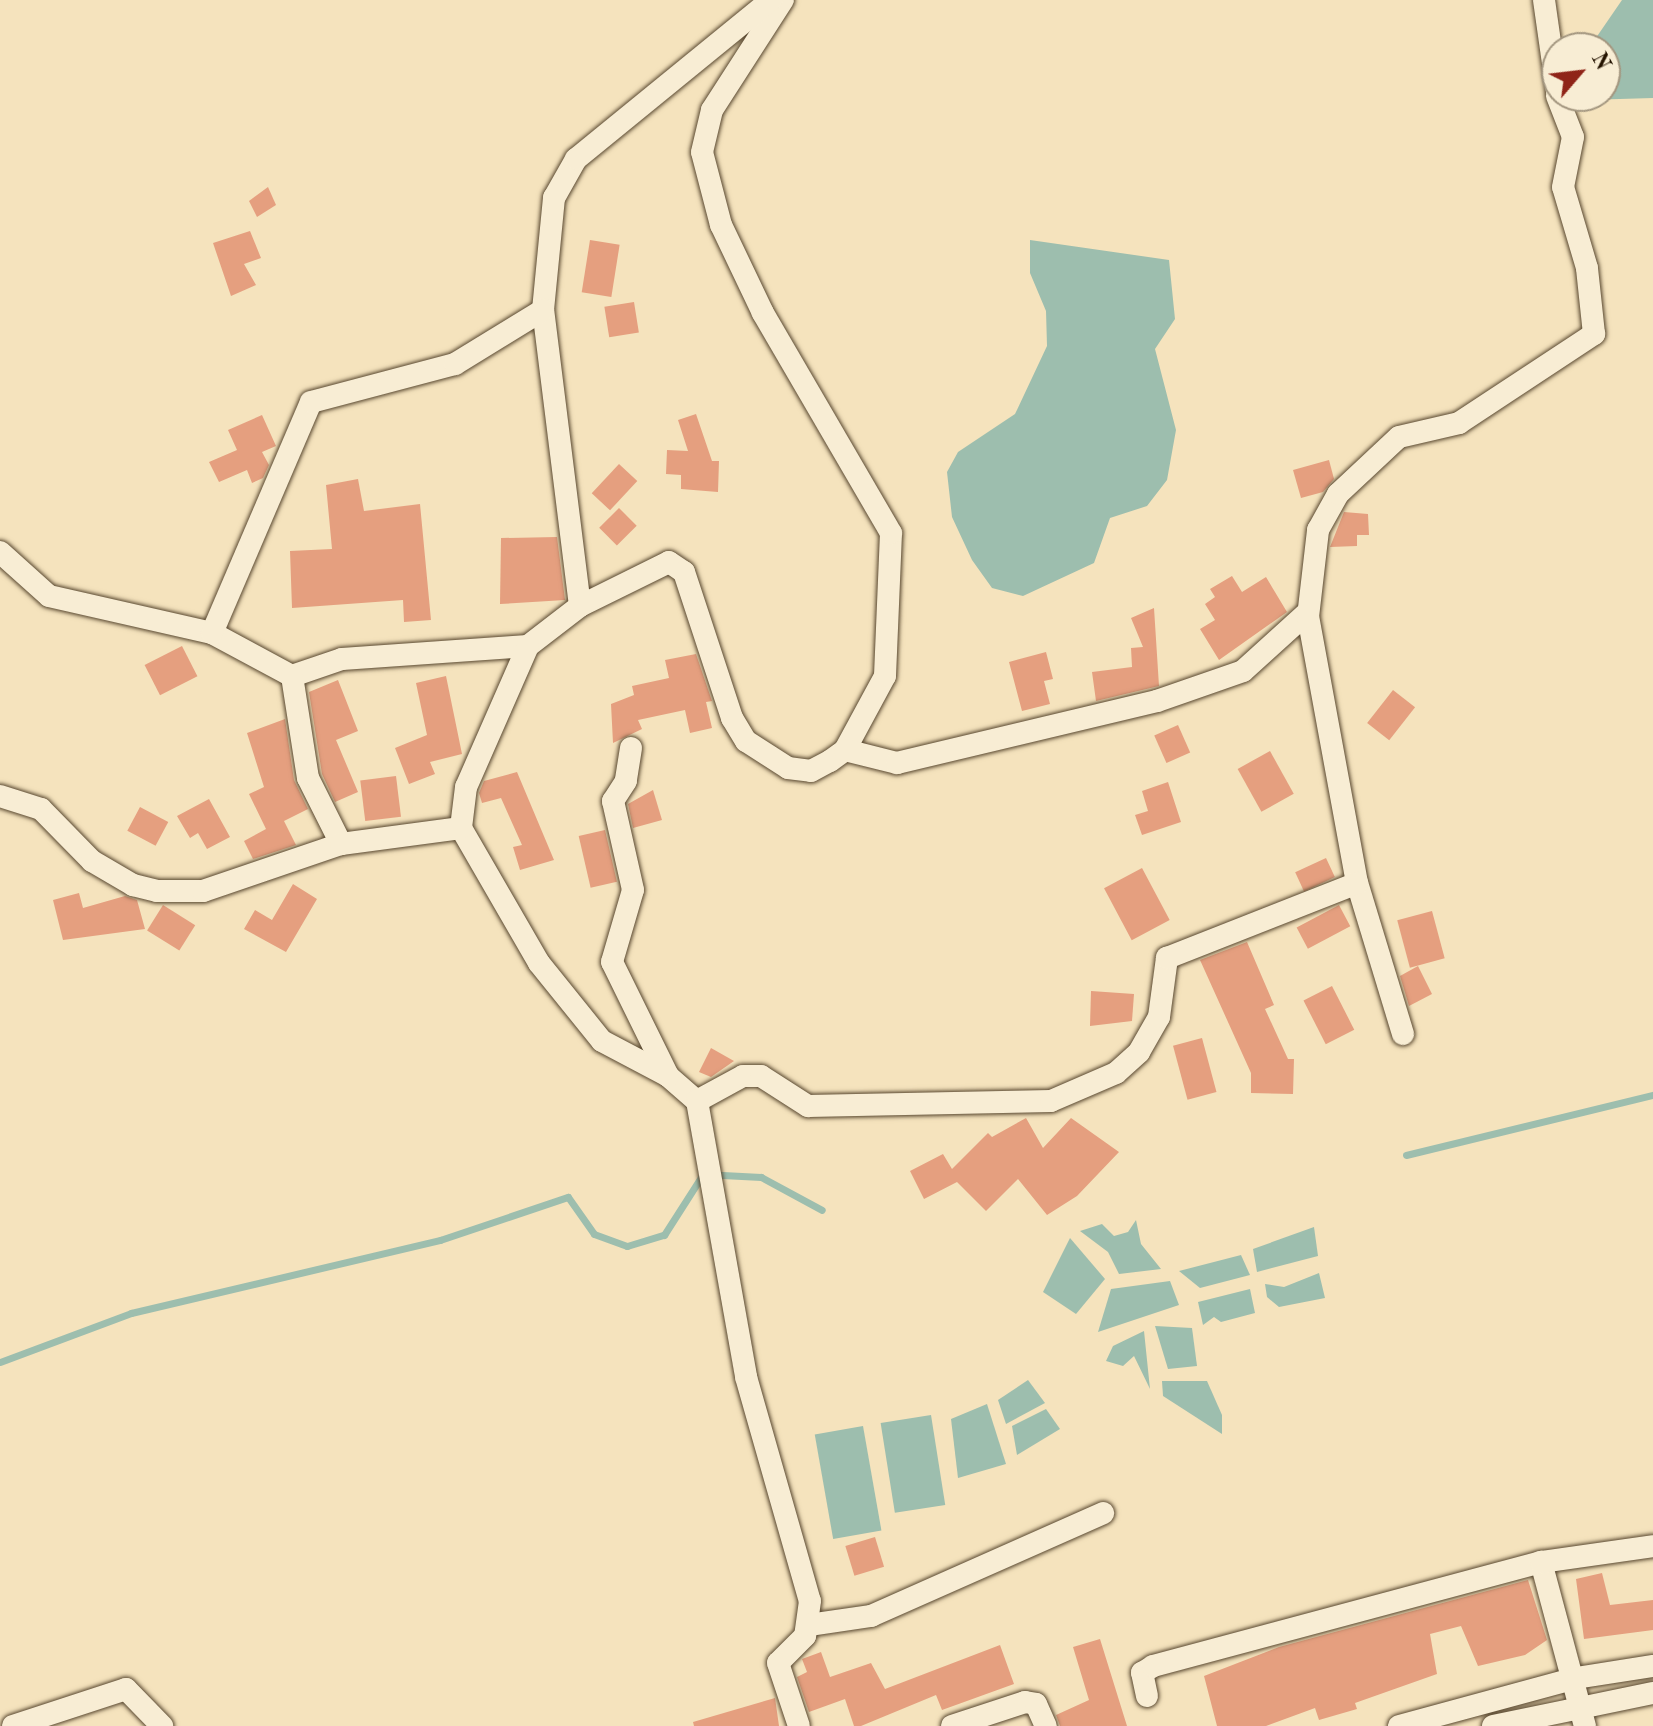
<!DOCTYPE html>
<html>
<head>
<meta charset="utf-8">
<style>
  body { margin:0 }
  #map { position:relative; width:1653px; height:1726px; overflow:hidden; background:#f5e3bd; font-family:"Old Standard TT",serif }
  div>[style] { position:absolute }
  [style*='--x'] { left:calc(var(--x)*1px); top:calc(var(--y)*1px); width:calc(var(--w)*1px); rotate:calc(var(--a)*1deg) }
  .water>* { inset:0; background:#9dbeae; transform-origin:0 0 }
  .stream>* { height:7px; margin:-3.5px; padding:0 3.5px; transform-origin:3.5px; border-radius:3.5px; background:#9dbeae }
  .building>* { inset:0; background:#e59f7f; transform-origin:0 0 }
  .roads { filter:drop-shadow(0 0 2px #58472f) drop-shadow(0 0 2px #58472f) }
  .street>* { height:22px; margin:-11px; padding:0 11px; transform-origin:11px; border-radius:11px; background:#f8edd4 }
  span { translate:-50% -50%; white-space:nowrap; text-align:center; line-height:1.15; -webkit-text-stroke:6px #f8edd4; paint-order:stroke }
  .north { position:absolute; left:1541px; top:32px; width:80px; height:80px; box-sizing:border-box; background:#f8edd4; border:2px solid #a3967f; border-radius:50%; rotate:62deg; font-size:22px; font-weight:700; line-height:32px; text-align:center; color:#241300 }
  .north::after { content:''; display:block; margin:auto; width:28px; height:36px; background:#8f2418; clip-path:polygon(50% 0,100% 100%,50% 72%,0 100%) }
</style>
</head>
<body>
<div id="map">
  <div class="water">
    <div style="clip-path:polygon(1622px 0,1653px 0,1653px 98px,1586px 100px,1605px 96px,1605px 48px,1589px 48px)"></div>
    <div style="clip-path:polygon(1030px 240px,1169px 260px,1175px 319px,1155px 349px,1176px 430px,1167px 480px,1147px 506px,1110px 518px,1094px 563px,1023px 596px,992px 588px,972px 560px,952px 517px,947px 472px,958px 452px,1015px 414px,1047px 346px,1046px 311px,1030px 273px)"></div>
    <div style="clip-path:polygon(1136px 1220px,1141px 1244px,1161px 1269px,1119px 1274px,1108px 1252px,1080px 1231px,1102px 1224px,1114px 1236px,1128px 1232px)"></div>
    <div style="clip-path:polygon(1314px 1227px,1318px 1256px,1257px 1272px,1253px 1249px)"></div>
    <div style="clip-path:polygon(1070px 1238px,1105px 1279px,1076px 1314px,1043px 1292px)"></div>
    <div style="clip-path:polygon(1241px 1255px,1250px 1275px,1200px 1288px,1179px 1271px)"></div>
    <div style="clip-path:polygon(1319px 1273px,1325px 1298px,1279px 1307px,1267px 1297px,1265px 1284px,1284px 1287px)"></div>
    <div style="clip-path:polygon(1170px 1281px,1179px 1305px,1098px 1332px,1111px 1289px)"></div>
    <div style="clip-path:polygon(1250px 1289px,1255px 1313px,1221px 1322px,1214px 1317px,1203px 1325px,1198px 1302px)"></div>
    <div style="clip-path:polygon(1155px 1326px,1192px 1328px,1197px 1366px,1168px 1369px)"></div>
    <div style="clip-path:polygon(1144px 1331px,1150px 1389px,1134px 1356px,1123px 1366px,1106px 1361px,1113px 1346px)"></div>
    <div style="clip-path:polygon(1028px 1380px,1045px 1403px,1006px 1424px,998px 1400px)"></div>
    <div style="clip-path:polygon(1162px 1381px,1207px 1381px,1222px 1415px,1222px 1434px,1163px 1396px)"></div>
    <div style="clip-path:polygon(987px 1404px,1006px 1464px,958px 1478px,951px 1419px)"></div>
    <div style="clip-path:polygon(1046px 1409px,1060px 1429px,1017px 1455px,1012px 1426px)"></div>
    <div style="left:931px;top:1415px;width:91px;height:51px;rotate:81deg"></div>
    <div style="left:863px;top:1426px;width:106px;height:49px;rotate:80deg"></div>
  </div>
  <div class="stream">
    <div style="--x:1406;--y:1155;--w:254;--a:-13.7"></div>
    <div style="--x:0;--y:1362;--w:140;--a:-20.5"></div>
    <div style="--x:131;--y:1313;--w:318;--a:-13.3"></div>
    <div style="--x:440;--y:1240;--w:135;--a:-18.6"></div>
    <div style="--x:568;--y:1197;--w:45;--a:54.9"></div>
    <div style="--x:594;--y:1234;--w:35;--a:20"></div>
    <div style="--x:627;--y:1246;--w:39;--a:-17"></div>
    <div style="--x:664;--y:1235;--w:72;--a:-57.4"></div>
    <div style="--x:703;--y:1174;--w:58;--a:3"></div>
    <div style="--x:761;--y:1177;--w:69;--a:28.4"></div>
  </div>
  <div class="building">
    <div style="clip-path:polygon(268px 187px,276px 205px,257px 217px,249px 201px)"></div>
    <div style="clip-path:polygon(250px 231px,261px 258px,244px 264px,256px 285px,231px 296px,213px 243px)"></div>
    <div style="left:590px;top:240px;width:30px;height:53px;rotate:9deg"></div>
    <div style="left:634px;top:302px;width:31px;height:30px;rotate:81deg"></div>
    <div style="clip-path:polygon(696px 414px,712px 461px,719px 461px,718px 492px,681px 489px,681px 475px,666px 474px,667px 450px,688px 451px,678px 420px)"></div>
    <div style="clip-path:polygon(262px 415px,276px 446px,262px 452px,269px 465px,263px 478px,252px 483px,247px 470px,219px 482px,209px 462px,237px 450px,228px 430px)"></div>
    <div style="clip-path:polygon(1329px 460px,1334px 479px,1323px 492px,1301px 498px,1293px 470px)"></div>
    <div style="left:619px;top:464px;width:25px;height:40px;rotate:43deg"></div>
    <div style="clip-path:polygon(358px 479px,364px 511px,420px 504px,431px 620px,404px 622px,403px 600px,292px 608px,290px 551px,332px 549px,326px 485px)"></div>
    <div style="left:619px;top:508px;width:25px;height:28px;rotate:45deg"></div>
    <div style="clip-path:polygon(1344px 512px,1368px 514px,1369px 535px,1357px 535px,1357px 546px,1330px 547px)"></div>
    <div style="clip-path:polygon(557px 537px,565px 600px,500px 604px,501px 538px)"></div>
    <div style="clip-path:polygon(1232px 576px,1242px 592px,1266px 577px,1287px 612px,1219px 660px,1200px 629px,1215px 620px,1205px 604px,1215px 597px,1210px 589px)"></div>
    <div style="clip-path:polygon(1154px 608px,1159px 686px,1096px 701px,1092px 672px,1132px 667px,1131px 648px,1143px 647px,1131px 618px)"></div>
    <div style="left:182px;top:646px;width:34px;height:42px;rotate:63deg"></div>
    <div style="clip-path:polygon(1046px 652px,1053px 679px,1044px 681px,1050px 704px,1022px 711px,1009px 662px)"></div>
    <div style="clip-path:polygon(696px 654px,712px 701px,706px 702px,712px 728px,690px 733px,685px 710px,638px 720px,642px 729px,613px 743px,611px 704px,634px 695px,632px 686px,669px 678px,665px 660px)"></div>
    <div style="clip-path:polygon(446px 676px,462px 754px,430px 762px,435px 774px,409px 784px,395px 748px,427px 735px,416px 683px)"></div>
    <div style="clip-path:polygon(338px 680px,358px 731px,336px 740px,358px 792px,335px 802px,322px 774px,309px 692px)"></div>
    <div style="left:1393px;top:690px;width:28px;height:42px;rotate:38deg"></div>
    <div style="clip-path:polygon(285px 719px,294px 780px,308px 809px,284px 821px,296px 845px,253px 859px,244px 841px,266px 829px,249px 794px,264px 787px,247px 733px)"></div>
    <div style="left:1178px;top:725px;width:30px;height:26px;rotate:66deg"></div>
    <div style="left:1270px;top:751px;width:49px;height:37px;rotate:61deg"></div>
    <div style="clip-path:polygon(517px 772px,554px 860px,520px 870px,513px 847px,522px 845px,501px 798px,482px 803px,479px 793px,484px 781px)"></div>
    <div style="left:396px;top:776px;width:41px;height:36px;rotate:83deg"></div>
    <div style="clip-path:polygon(1168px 782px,1181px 822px,1142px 835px,1135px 815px,1148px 811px,1142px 791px)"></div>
    <div style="clip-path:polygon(653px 790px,662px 820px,633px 828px,628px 804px)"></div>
    <div style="clip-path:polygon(209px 799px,230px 837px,207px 849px,198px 833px,190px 838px,177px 816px)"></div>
    <div style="left:140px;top:807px;width:32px;height:27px;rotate:28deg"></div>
    <div style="left:605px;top:830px;width:53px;height:27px;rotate:77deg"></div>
    <div style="left:1326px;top:858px;width:21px;height:34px;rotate:65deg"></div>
    <div style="left:1142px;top:868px;width:59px;height:43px;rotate:62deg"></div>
    <div style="clip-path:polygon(293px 884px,317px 899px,286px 952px,244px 929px,255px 910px,272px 920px)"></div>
    <div style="clip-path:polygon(79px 893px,83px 908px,125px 896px,137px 900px,145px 929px,63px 940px,53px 900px)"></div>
    <div style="left:163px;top:905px;width:38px;height:30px;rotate:32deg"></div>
    <div style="left:1339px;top:905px;width:24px;height:48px;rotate:62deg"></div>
    <div style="left:1432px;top:911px;width:49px;height:36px;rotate:75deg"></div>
    <div style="clip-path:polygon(1247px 942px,1274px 1005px,1265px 1009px,1288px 1059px,1294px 1059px,1293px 1094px,1251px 1093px,1251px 1073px,1200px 960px)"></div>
    <div style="clip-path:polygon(1418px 966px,1432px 994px,1409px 1006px,1400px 976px)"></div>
    <div style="left:1332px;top:986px;width:49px;height:32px;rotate:63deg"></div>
    <div style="clip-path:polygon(1091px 991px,1134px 994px,1132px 1021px,1090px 1026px)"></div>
    <div style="left:1202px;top:1038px;width:56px;height:30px;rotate:75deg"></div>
    <div style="clip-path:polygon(711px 1048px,734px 1061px,711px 1077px,699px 1072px)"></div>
    <div style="clip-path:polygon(1026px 1118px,1043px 1148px,1071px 1118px,1119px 1152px,1077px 1196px,1047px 1215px,1018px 1179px,986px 1211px,957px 1182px,924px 1199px,910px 1171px,943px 1154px,952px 1169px,988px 1133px,992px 1137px)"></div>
    <div style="left:875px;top:1537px;width:31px;height:31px;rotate:73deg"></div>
    <div style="clip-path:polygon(1602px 1573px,1610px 1605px,1653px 1600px,1653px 1630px,1584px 1639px,1576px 1579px)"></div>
    <div style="clip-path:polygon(1528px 1580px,1547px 1640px,1525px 1655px,1478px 1666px,1461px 1626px,1430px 1634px,1437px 1674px,1355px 1703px,1357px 1709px,1319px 1720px,1315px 1708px,1266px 1726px,1217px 1726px,1204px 1676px,1279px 1647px)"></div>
    <div style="clip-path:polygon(1100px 1639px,1127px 1726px,1060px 1726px,1056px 1715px,1089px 1700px,1073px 1647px)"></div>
    <div style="clip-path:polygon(1000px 1645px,1014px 1684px,942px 1710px,936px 1695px,861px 1726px,854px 1726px,845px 1699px,809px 1712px,797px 1677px,807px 1672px,802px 1659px,821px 1652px,830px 1677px,871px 1663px,885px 1689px)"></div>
    <div style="clip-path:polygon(775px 1698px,779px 1726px,694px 1726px,693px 1722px)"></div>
  </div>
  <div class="roads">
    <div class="street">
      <div style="--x:1544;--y:0;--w:92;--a:81.9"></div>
      <div style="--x:0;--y:552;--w:66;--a:41.9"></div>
      <div style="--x:49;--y:596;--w:167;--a:12.8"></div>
      <div style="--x:212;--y:633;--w:91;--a:28.3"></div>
      <div style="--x:292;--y:676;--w:53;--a:-18.8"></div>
      <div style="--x:342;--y:659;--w:186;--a:-4"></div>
      <div style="--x:528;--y:646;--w:66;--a:-37.6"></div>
      <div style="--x:580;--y:606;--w:99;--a:-26.3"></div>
      <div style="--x:669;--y:562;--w:18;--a:34"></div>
      <div style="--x:684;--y:572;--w:154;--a:71.8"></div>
      <div style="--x:732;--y:718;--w:27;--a:59"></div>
      <div style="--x:746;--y:741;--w:50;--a:32.7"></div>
      <div style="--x:788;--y:768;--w:23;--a:7"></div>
      <div style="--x:811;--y:771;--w:21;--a:-28"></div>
      <div style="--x:830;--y:761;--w:19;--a:-36"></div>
      <div style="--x:845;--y:750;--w:84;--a:-61.6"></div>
      <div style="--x:885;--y:676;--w:143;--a:-87.6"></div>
      <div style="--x:891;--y:533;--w:255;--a:-120.2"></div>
      <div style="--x:763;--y:313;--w:98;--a:-115.5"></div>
      <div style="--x:721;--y:225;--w:75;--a:-104.6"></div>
      <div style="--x:702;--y:152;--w:43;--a:-76.6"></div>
      <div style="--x:712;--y:110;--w:131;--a:-57.2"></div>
      <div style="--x:580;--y:606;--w:298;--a:-97.1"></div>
      <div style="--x:543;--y:310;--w:113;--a:-84.4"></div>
      <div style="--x:554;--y:198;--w:45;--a:-60.6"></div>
      <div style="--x:576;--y:159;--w:252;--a:-39.2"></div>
      <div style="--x:212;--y:633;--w:251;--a:-66.8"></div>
      <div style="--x:311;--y:402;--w:149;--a:-14.8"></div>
      <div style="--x:455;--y:364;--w:103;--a:-31.5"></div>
      <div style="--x:528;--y:646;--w:154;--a:113.7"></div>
      <div style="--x:466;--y:787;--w:41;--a:97"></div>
      <div style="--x:461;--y:828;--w:156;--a:60"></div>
      <div style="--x:539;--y:963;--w:100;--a:51.1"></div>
      <div style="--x:602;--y:1041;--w:75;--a:27.9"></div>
      <div style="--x:668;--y:1076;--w:38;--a:41"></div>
      <div style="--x:697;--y:1101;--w:280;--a:79.9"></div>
      <div style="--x:746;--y:1377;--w:233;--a:74.1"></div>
      <div style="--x:810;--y:1601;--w:35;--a:98"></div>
      <div style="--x:805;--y:1636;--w:38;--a:135"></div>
      <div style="--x:778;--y:1663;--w:66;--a:71.6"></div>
      <div style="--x:292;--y:676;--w:103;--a:81.1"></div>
      <div style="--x:308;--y:778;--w:74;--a:63.4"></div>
      <div style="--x:631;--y:748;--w:33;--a:99"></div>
      <div style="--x:626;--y:781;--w:24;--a:123"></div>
      <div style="--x:613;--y:801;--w:91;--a:77.3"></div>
      <div style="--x:633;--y:890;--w:75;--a:106.3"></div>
      <div style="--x:612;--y:962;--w:127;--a:63.8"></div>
      <div style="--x:845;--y:750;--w:54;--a:14"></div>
      <div style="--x:897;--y:763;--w:267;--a:-13.4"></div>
      <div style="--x:1157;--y:701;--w:91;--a:-19.2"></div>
      <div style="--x:1243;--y:671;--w:86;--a:-42.2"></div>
      <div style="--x:0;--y:796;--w:43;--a:17.6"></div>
      <div style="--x:41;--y:809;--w:73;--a:45.6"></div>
      <div style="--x:92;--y:861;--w:48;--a:30.3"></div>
      <div style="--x:133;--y:885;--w:25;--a:14"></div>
      <div style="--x:157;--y:891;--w:46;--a:0"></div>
      <div style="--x:203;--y:891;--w:146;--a:-18.8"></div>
      <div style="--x:341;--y:844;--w:121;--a:-7.6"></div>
      <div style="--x:1403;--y:1034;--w:158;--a:-106.9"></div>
      <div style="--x:1357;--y:883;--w:270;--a:-100.4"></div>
      <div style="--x:1308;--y:617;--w:88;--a:-83.4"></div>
      <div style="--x:1318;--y:530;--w:41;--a:-60.9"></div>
      <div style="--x:1338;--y:494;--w:83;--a:-43.1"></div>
      <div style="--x:1399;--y:437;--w:62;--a:-13.1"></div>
      <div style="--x:1459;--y:423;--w:162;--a:-33.4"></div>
      <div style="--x:1594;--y:334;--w:66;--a:-96.1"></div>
      <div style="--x:1587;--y:268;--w:84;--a:-106.5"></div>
      <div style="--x:1563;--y:187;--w:51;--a:-78.7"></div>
      <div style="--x:1573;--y:137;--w:44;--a:-111.3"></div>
      <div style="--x:697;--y:1101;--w:52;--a:-28.5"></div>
      <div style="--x:743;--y:1076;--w:18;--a:0"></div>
      <div style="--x:761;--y:1076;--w:56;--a:32.6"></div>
      <div style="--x:808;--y:1106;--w:243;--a:-1.2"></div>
      <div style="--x:1051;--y:1101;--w:71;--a:-23.3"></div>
      <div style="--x:1116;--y:1073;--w:31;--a:-42"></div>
      <div style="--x:1139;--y:1052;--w:40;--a:-60.3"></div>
      <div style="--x:1159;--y:1017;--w:60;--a:-82.3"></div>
      <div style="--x:1167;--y:958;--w:204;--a:-21.5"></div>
      <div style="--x:1541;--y:1562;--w:170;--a:75"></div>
      <div style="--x:809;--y:1625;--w:63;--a:-8.3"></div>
      <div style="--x:871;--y:1616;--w:254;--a:-23.9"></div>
      <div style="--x:1147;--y:1696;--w:24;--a:-102"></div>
      <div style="--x:1142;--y:1673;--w:13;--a:-32"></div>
      <div style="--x:1153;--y:1666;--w:402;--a:-15"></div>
      <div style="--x:1541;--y:1562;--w:113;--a:-8.1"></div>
      <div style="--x:13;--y:1726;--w:119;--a:-18.1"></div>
      <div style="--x:126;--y:1689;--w:52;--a:45.8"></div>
      <div style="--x:952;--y:1726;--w:77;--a:-18.2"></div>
      <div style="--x:1025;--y:1702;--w:11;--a:10"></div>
      <div style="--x:1036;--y:1704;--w:24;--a:66"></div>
      <div style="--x:1399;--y:1726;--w:183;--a:-15.2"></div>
      <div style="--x:1576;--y:1678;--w:78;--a:-8.9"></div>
      <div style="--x:1493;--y:1726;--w:163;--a:-11.7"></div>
    </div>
  </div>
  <div class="north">N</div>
</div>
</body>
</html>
